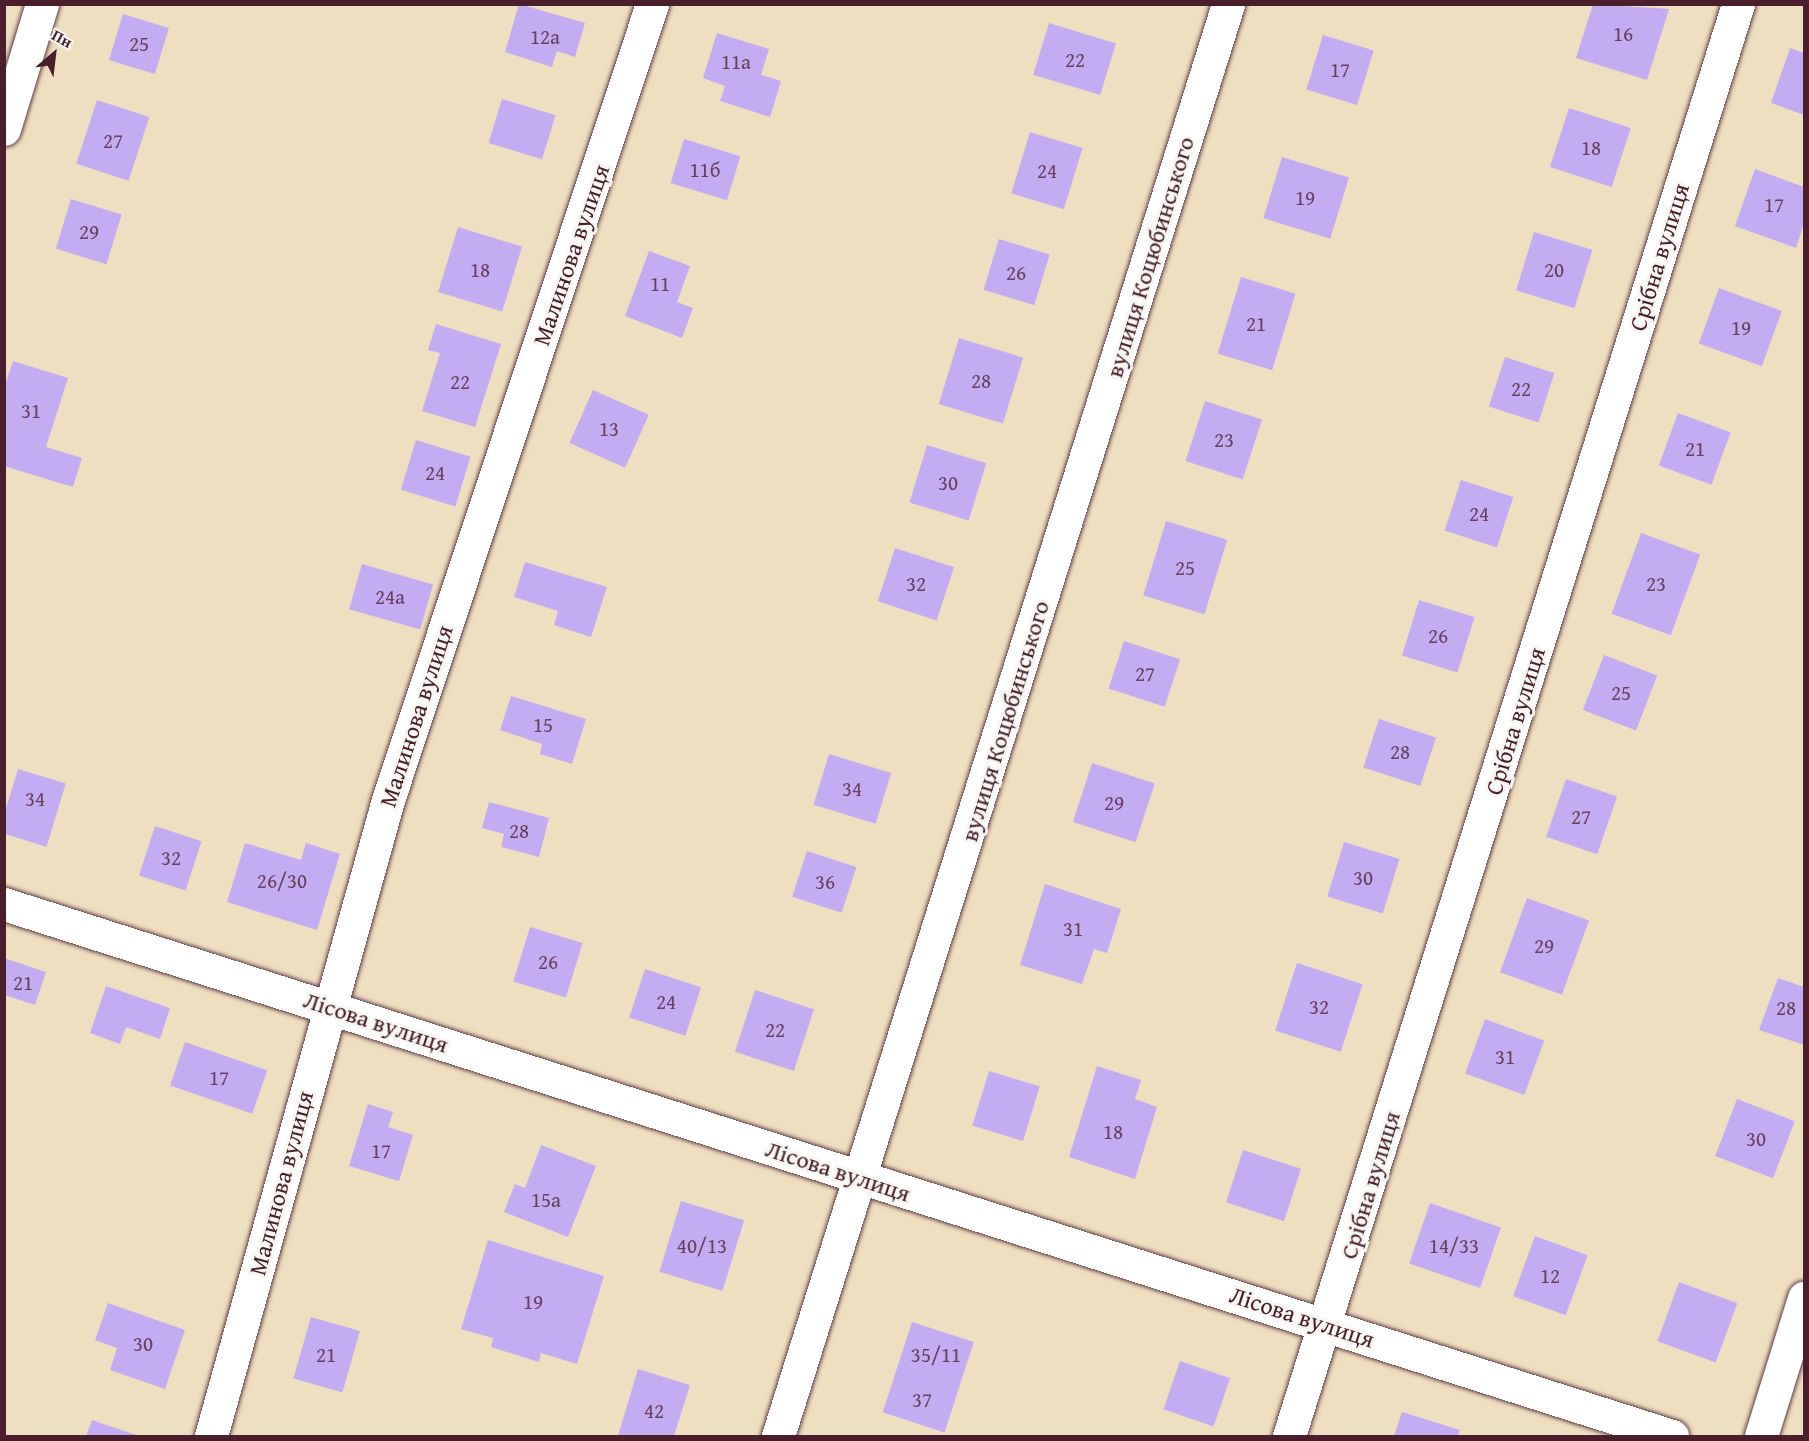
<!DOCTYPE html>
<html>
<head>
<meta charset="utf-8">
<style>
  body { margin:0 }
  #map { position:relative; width:1809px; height:1441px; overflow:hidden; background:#efdfc1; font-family:"Gentium Book Plus",serif }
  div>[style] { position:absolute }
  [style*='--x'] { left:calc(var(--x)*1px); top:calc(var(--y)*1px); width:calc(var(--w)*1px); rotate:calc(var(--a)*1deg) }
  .building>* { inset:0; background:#c4acf2; transform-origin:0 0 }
  .roads { filter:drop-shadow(0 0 2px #633c42) drop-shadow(0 0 2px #633c42) }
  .minor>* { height:33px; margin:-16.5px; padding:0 16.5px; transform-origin:16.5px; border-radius:16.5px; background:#fff }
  span { translate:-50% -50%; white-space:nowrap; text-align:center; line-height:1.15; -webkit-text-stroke:6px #f6f6f2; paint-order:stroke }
  .number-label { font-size:21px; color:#68425d }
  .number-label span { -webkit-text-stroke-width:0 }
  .street-label { font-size:24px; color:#4a1f2b }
  .frame { position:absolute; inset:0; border:6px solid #4a1f2b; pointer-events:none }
  .north { position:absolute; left:24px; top:24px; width:60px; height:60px; -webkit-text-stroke:4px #f6f6f2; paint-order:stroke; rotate:28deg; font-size:16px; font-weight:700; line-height:24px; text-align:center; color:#4a1f2b }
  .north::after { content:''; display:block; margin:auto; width:21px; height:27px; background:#4a1f2b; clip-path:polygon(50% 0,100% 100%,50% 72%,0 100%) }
</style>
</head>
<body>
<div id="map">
  <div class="building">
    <div style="clip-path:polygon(519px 4px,585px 23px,575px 57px,557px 51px,552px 67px,505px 52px)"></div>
    <div style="clip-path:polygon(1593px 4px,1669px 9px,1647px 80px,1576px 58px)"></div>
    <div style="left:123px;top:14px;width:48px;height:48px;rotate:17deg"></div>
    <div style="left:1049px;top:23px;width:70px;height:54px;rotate:17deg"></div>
    <div style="clip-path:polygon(717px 33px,769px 49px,761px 75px,781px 81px,770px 117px,720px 101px,725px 86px,703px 78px)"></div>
    <div style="left:1323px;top:35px;width:53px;height:57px;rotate:17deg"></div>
    <div style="clip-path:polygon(1790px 48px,1804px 53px,1804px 115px,1771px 103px)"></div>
    <div style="left:502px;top:99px;width:56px;height:46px;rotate:17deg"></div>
    <div style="left:97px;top:100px;width:55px;height:67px;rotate:18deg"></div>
    <div style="left:1569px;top:108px;width:65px;height:62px;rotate:18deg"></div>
    <div style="left:1030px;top:132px;width:55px;height:64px;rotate:17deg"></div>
    <div style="left:684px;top:139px;width:59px;height:46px;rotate:17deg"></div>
    <div style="left:1282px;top:157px;width:70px;height:64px;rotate:17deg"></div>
    <div style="clip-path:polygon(1755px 169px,1804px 187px,1804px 223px,1796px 248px,1735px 226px)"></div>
    <div style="left:71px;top:199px;width:53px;height:52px;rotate:17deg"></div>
    <div style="left:458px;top:227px;width:67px;height:68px;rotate:17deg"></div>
    <div style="left:1534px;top:232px;width:61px;height:61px;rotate:17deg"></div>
    <div style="left:999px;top:239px;width:53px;height:53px;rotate:17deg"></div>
    <div style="clip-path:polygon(649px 251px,690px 266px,677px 302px,693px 308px,682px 338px,625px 316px)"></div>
    <div style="left:1241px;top:277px;width:57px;height:80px;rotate:17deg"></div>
    <div style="left:1719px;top:288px;width:67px;height:59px;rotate:20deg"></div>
    <div style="clip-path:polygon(436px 324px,501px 344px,475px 427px,422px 411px,440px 353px,428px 350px)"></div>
    <div style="left:959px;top:338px;width:67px;height:69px;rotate:17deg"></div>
    <div style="left:1505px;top:357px;width:52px;height:52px;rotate:18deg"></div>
    <div style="clip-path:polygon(13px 361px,68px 378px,46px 447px,82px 458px,73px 487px,4px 466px,4px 388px)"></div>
    <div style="left:593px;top:390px;width:61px;height:58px;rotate:24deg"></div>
    <div style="left:1205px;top:401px;width:60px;height:63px;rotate:18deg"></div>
    <div style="left:1678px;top:413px;width:56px;height:56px;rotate:20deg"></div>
    <div style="left:416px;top:440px;width:57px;height:52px;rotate:17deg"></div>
    <div style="left:927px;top:445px;width:62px;height:60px;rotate:17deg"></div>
    <div style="left:1461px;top:480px;width:55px;height:53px;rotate:18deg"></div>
    <div style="left:1166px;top:521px;width:64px;height:78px;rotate:17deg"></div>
    <div style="left:1641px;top:533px;width:63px;height:86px;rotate:20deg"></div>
    <div style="left:895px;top:548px;width:62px;height:56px;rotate:18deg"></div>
    <div style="clip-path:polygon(525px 562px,607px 587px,591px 637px,554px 625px,558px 611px,514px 597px)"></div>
    <div style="left:362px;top:564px;width:74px;height:47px;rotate:16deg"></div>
    <div style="left:1419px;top:600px;width:58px;height:58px;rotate:17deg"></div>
    <div style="left:1124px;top:641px;width:59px;height:50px;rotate:18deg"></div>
    <div style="left:1604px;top:655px;width:57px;height:59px;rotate:21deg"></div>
    <div style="clip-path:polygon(511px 696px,586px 719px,572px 764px,540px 754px,542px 744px,500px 730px)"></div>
    <div style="left:1379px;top:719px;width:60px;height:51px;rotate:18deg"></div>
    <div style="left:829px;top:754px;width:65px;height:53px;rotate:17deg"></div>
    <div style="left:1092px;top:763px;width:66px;height:62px;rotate:18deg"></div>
    <div style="left:18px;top:769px;width:50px;height:66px;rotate:17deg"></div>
    <div style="left:1566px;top:779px;width:54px;height:61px;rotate:19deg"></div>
    <div style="clip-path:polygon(489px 802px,549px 818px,539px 857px,501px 847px,504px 834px,482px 828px)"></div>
    <div style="left:155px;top:826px;width:49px;height:52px;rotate:18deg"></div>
    <div style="left:1344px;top:842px;width:58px;height:57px;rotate:17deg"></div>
    <div style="clip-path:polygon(245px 843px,301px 860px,306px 843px,340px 854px,317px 930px,227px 902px)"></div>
    <div style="left:807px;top:851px;width:52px;height:48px;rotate:18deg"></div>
    <div style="clip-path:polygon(1045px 884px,1121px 909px,1107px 953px,1094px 949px,1082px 984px,1020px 965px)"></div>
    <div style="left:1527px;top:898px;width:66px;height:79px;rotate:20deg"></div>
    <div style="left:530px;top:927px;width:55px;height:57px;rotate:17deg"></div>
    <div style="clip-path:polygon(4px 958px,46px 972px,35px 1005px,4px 995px)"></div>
    <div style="left:1297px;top:963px;width:69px;height:71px;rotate:18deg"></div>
    <div style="left:645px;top:969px;width:59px;height:51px;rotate:18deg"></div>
    <div style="clip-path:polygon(1778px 978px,1804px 987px,1804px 1045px,1759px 1030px)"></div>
    <div style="clip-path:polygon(106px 986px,170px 1008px,160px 1039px,126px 1027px,120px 1044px,90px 1033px)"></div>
    <div style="left:755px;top:990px;width:62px;height:65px;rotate:18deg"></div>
    <div style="left:1485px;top:1019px;width:63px;height:58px;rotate:20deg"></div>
    <div style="left:185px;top:1042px;width:87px;height:46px;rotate:19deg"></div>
    <div style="clip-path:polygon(1097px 1066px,1141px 1080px,1135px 1099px,1157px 1107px,1135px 1179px,1069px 1157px)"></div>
    <div style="left:989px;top:1071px;width:53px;height:57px;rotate:17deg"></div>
    <div style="left:1737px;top:1099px;width:62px;height:61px;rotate:21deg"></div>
    <div style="clip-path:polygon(368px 1104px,393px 1112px,388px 1127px,413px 1135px,399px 1181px,349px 1166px)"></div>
    <div style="clip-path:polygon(541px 1145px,596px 1166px,568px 1237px,504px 1212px,515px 1184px,525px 1188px)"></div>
    <div style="left:1243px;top:1150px;width:61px;height:55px;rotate:18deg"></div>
    <div style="left:681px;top:1201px;width:66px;height:74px;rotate:17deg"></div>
    <div style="left:1430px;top:1203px;width:75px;height:64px;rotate:19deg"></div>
    <div style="left:1535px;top:1236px;width:56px;height:64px;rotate:20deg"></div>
    <div style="clip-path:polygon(488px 1240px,604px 1276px,577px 1364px,541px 1353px,539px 1362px,491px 1347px,493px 1338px,461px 1329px)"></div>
    <div style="left:1679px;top:1282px;width:62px;height:63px;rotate:20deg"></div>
    <div style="clip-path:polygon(108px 1303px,185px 1330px,165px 1389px,110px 1370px,117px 1348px,95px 1340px)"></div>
    <div style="left:311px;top:1317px;width:51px;height:64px;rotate:16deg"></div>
    <div style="left:912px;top:1322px;width:65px;height:95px;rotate:18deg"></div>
    <div style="left:1180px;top:1361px;width:53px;height:51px;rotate:19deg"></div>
    <div style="clip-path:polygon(638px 1369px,690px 1385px,674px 1436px,618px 1436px)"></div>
    <div style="clip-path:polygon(1402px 1412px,1460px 1430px,1458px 1436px,1394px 1436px)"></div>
    <div style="clip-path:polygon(92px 1420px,139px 1436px,86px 1436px)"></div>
  </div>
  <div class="roads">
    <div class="minor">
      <div style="--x:4;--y:129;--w:131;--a:-73.1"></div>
      <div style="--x:4;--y:904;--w:1751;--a:17.69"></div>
      <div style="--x:211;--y:1436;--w:660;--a:-74.45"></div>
      <div style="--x:388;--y:800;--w:839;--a:-71.65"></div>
      <div style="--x:778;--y:1436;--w:1501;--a:-72.55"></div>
      <div style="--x:1289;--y:1436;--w:1501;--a:-72.59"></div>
      <div style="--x:1761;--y:1436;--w:145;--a:-72.7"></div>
    </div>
  </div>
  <div class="number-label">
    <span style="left:1623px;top:34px">16</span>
    <span style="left:545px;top:37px">12а</span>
    <span style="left:139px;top:44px">25</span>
    <span style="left:1075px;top:60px">22</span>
    <span style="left:736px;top:62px">11а</span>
    <span style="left:1340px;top:70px">17</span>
    <span style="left:113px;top:141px">27</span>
    <span style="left:1591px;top:148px">18</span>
    <span style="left:705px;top:170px">11б</span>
    <span style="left:1047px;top:171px">24</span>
    <span style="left:1305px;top:198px">19</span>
    <span style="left:1774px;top:205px">17</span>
    <span style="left:89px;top:232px">29</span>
    <span style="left:480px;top:270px">18</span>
    <span style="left:1554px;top:270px">20</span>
    <span style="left:1016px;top:273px">26</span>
    <span style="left:660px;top:284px">11</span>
    <span style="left:1256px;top:324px">21</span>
    <span style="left:1741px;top:328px">19</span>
    <span style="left:981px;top:381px">28</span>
    <span style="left:460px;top:382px">22</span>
    <span style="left:1521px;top:389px">22</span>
    <span style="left:31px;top:411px">31</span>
    <span style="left:609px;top:429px">13</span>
    <span style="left:1224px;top:440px">23</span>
    <span style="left:1695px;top:449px">21</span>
    <span style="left:435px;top:473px">24</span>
    <span style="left:948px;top:483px">30</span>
    <span style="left:1479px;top:514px">24</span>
    <span style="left:1185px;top:568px">25</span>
    <span style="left:916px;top:584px">32</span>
    <span style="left:1656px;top:584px">23</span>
    <span style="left:390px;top:597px">24а</span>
    <span style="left:1438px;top:636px">26</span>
    <span style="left:1145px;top:674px">27</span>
    <span style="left:1621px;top:693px">25</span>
    <span style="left:543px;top:725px">15</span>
    <span style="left:1400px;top:752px">28</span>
    <span style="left:852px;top:789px">34</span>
    <span style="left:35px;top:799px">34</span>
    <span style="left:1114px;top:803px">29</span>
    <span style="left:1581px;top:817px">27</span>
    <span style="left:519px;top:831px">28</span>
    <span style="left:171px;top:858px">32</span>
    <span style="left:1363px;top:878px">30</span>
    <span style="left:282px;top:881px">26/30</span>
    <span style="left:825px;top:882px">36</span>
    <span style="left:1073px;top:929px">31</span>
    <span style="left:1544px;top:946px">29</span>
    <span style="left:548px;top:962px">26</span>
    <span style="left:23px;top:983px">21</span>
    <span style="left:666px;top:1002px">24</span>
    <span style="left:1319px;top:1007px">32</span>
    <span style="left:1786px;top:1008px">28</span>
    <span style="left:775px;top:1030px">22</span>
    <span style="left:1505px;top:1057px">31</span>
    <span style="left:219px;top:1078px">17</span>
    <span style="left:1113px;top:1132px">18</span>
    <span style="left:1756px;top:1139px">30</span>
    <span style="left:381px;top:1151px">17</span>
    <span style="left:546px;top:1200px">15а</span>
    <span style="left:702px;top:1246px">40/13</span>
    <span style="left:1454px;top:1246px">14/33</span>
    <span style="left:1550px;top:1276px">12</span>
    <span style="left:533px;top:1302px">19</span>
    <span style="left:143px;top:1344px">30</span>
    <span style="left:326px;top:1355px">21</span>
    <span style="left:936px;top:1355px">35/11</span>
    <span style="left:922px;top:1400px">37</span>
    <span style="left:654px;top:1411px">42</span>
  </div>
  <div class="street-label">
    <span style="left:571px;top:255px;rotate:-71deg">Малинова вулиця</span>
    <span style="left:1150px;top:257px;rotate:-73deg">вулиця Коцюбинського</span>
    <span style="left:1659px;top:257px;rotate:-73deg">Срібна вулиця</span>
    <span style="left:416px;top:716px;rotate:-72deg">Малинова вулиця</span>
    <span style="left:1005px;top:721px;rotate:-73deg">вулиця Коцюбинського</span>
    <span style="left:1515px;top:721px;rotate:-73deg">Срібна вулиця</span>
    <span style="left:376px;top:1022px;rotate:18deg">Лісова вулиця</span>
    <span style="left:838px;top:1171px;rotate:18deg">Лісова вулиця</span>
    <span style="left:281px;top:1183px;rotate:-75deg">Малинова вулиця</span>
    <span style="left:1370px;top:1185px;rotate:-73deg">Срібна вулиця</span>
    <span style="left:1302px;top:1317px;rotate:18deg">Лісова вулиця</span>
  </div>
  <div class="frame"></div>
  <div class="north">Пн</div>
</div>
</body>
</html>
